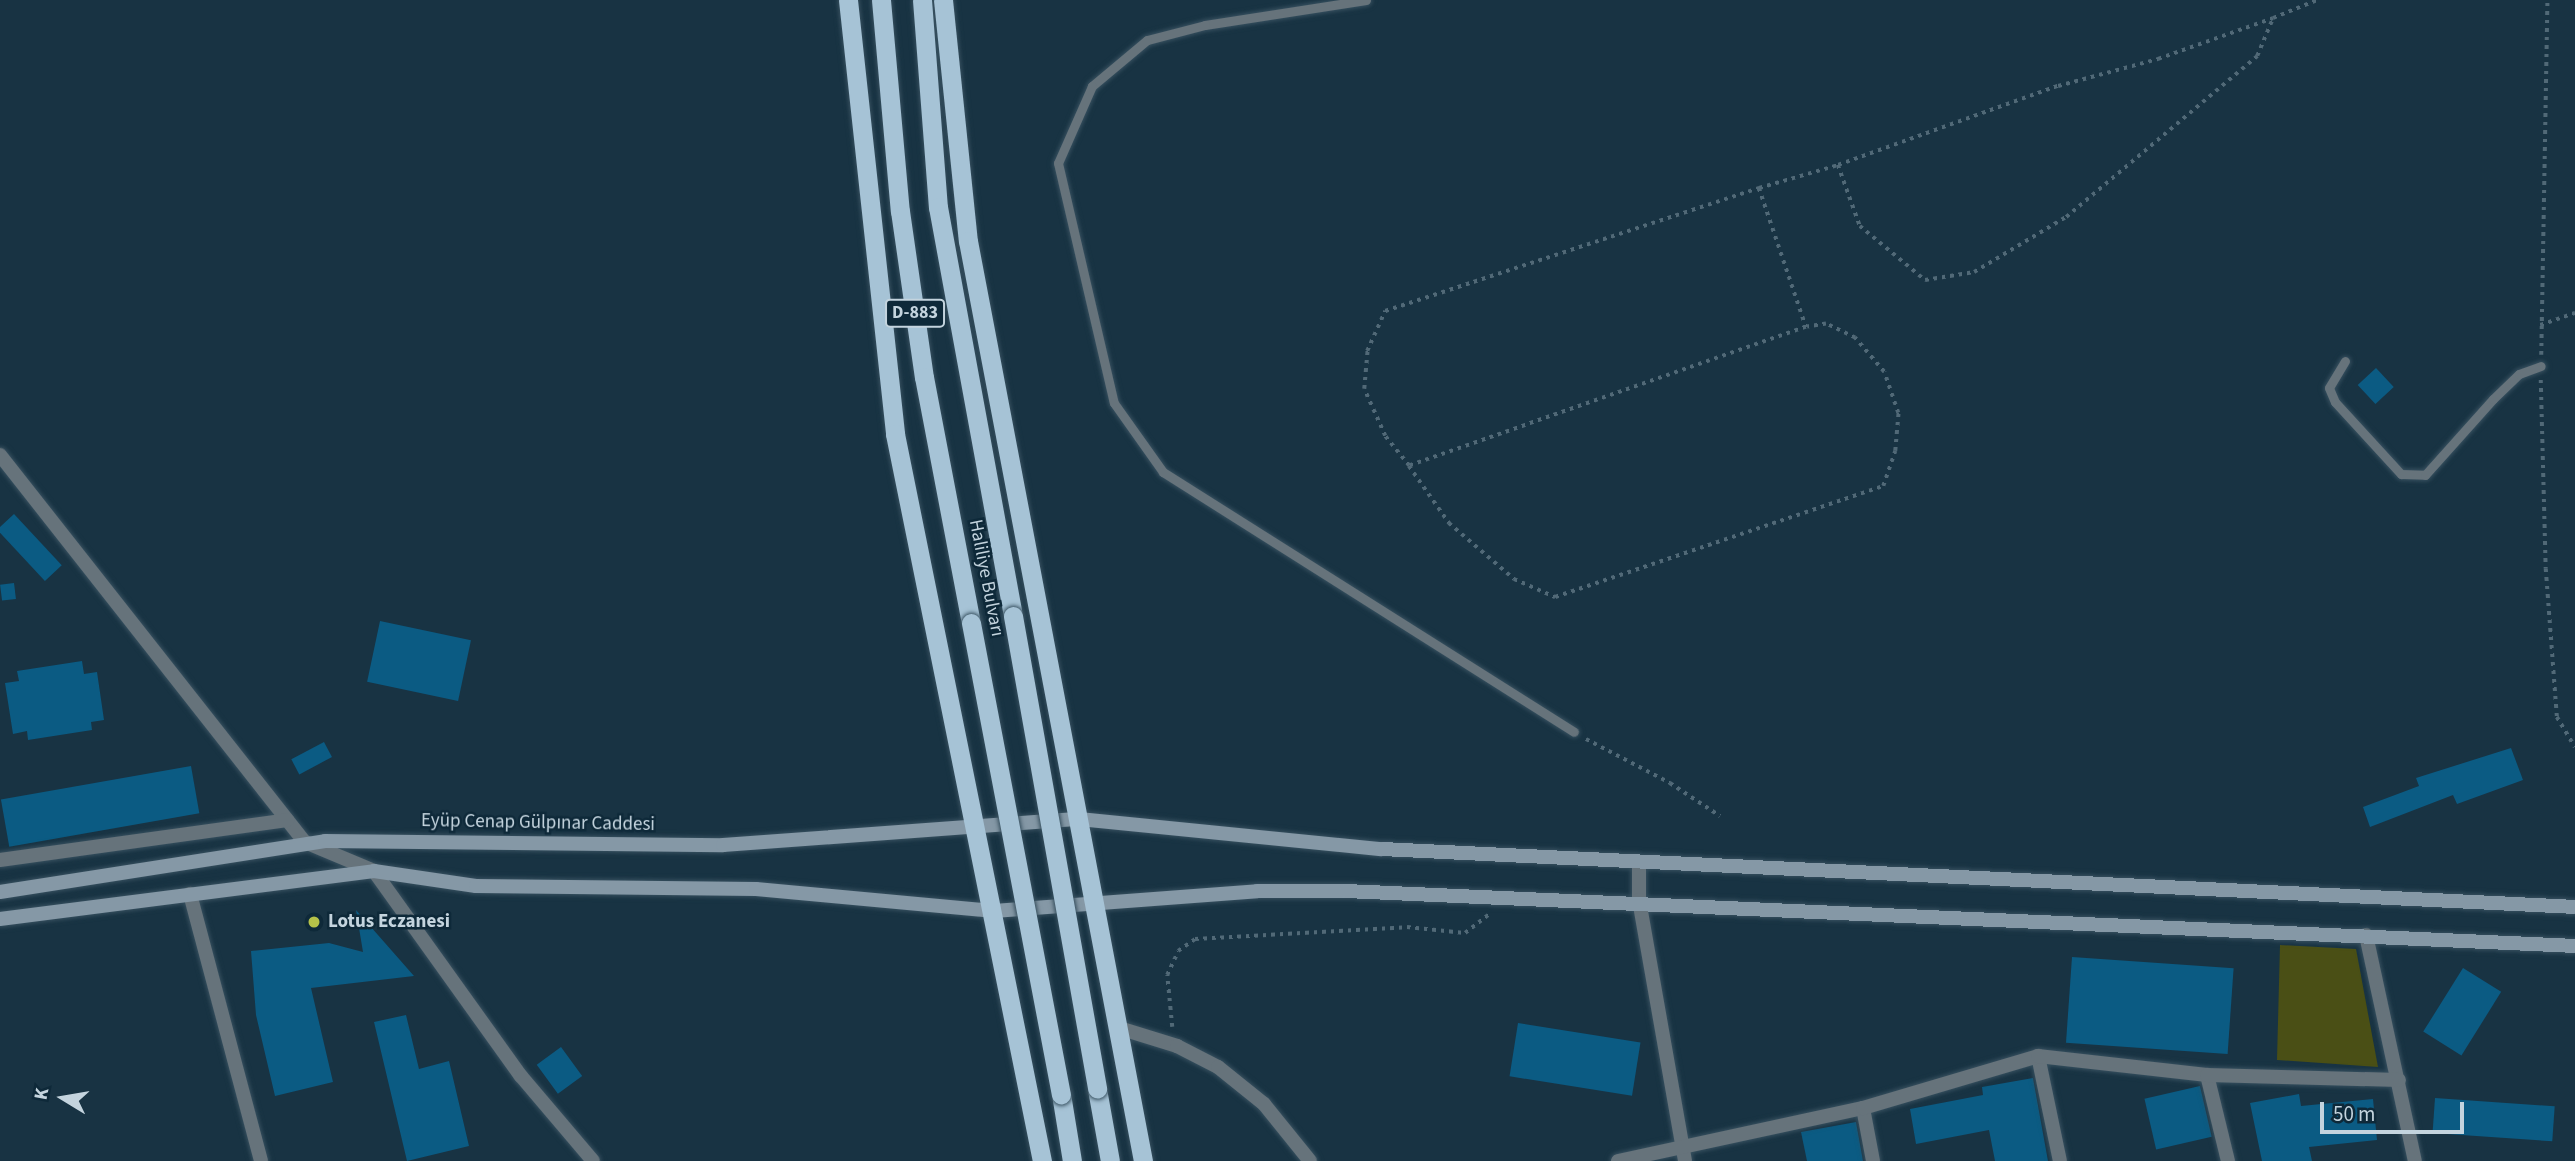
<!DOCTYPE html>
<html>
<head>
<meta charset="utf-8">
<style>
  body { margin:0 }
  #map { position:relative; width:2575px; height:1161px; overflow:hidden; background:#183343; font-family:"Source Sans 3",sans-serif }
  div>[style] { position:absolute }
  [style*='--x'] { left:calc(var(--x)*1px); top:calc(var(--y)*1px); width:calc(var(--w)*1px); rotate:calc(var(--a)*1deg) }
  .green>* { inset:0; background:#4a4f15 }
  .building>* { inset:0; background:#0b5b83; transform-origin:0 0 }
  .path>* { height:3.5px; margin-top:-1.75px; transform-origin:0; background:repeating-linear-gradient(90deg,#516977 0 3.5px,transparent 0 8.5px) }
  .roads { filter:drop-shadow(0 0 2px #37505f) drop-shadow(0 0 2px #37505f) }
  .service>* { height:9px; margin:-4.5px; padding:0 4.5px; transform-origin:4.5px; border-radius:4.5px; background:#66737b }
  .minor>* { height:14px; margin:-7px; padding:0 7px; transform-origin:7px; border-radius:7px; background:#66737b }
  .tertiary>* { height:14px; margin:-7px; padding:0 7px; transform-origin:7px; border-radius:7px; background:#66737b }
  .secondary>* { height:14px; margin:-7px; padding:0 7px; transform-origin:7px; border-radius:7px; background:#8598a6 }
  .trunk>* { height:19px; margin:-9.5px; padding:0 9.5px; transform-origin:9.5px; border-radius:9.5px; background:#a6c3d6 }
  .bridges { filter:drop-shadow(0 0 2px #37505f) drop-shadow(0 0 2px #37505f) }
  .trunk-bridge>* { height:19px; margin:-9.5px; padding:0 9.5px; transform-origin:9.5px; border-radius:9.5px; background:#a6c3d6 }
  .dots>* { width:19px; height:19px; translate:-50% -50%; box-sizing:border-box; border:4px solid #0e2939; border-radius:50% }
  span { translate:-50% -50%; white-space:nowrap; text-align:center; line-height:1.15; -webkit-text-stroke:5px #0e2939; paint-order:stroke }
  .shield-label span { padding:2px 5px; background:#0e2939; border:2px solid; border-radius:5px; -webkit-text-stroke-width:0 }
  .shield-label { font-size:18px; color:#c4d4de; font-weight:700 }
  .street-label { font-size:19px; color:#c4d4de }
  .poi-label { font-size:19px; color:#c4d4de; font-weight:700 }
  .left { translate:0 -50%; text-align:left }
  .north { position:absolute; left:28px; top:1063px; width:70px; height:70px; -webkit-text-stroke:5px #0e2939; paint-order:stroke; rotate:281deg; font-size:19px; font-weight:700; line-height:28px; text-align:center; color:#c4d4de }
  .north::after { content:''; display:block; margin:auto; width:24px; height:32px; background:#c4d4de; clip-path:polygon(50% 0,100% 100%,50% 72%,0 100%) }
  .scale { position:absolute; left:2320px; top:1102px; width:144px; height:32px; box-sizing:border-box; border:4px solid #c4d4de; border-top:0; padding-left:9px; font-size:21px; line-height:24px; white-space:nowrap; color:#c4d4de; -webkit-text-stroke:5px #0e2939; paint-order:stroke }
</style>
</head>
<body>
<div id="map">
  <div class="green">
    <div style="clip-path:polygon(2280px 945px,2356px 949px,2378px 1067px,2277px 1060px)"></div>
  </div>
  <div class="building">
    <div style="left:2376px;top:368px;width:26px;height:25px;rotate:47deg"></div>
    <div style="left:14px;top:514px;width:70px;height:23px;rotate:47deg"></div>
    <div style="left:14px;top:583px;width:16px;height:14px;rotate:83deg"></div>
    <div style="left:380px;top:621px;width:93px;height:62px;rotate:12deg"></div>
    <div style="clip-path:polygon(82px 661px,84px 674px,97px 672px,104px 720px,91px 722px,92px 730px,28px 740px,27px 731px,13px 734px,5px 683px,19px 681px,17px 671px)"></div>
    <div style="left:324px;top:742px;width:17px;height:37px;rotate:62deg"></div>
    <div style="clip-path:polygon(2511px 748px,2523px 780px,2457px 804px,2453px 795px,2370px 827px,2363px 807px,2419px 786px,2416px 778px)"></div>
    <div style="left:191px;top:766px;width:48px;height:193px;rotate:80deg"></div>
    <div style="clip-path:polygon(356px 910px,414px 976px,311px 988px,333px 1082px,275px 1096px,256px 1015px,251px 951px,329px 943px,363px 952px)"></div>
    <div style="left:2072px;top:957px;width:162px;height:86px;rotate:4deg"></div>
    <div style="left:2463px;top:968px;width:45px;height:75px;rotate:32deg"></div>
    <div style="clip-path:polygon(406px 1015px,419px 1069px,449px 1061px,469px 1146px,407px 1161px,374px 1022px)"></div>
    <div style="left:1518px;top:1023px;width:124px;height:54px;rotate:9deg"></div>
    <div style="left:561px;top:1047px;width:36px;height:30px;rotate:54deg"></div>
    <div style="clip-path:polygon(2033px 1078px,2048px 1161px,1995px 1161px,1989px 1130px,1916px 1144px,1910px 1109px,1983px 1095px,1982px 1087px)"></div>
    <div style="left:2200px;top:1086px;width:52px;height:57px;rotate:77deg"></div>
    <div style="clip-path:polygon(2299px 1094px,2301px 1106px,2373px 1099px,2377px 1140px,2309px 1147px,2312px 1161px,2262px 1161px,2250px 1103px)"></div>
    <div style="left:2435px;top:1098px;width:120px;height:35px;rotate:4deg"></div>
    <div style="clip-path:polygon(1856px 1122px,1863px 1161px,1807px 1161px,1801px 1132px)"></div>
  </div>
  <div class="path">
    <div style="--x:1838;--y:165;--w:234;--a:-19.8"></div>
    <div style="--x:2058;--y:86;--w:104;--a:-15.1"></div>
    <div style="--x:2158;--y:59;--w:122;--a:-19.6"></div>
    <div style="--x:1759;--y:188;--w:147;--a:71.3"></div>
    <div style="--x:1806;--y:327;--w:421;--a:160.7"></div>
    <div style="--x:1409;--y:466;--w:38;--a:-129"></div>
    <div style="--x:1385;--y:436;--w:51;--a:-114.1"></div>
    <div style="--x:1364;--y:389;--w:38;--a:-85"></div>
    <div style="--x:1367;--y:351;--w:44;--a:-65.8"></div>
    <div style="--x:1385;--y:311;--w:394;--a:-18.2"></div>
    <div style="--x:1759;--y:188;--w:82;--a:-16.2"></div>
    <div style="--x:1838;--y:165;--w:65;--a:70.2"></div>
    <div style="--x:1860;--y:226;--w:85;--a:39.7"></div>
    <div style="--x:1925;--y:280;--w:50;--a:-9.3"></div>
    <div style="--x:1974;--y:272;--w:107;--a:-30.9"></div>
    <div style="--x:2066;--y:217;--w:250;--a:-40.1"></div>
    <div style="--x:2257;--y:56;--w:41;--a:-67.2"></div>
    <div style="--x:2273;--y:18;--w:48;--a:-22.2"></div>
    <div style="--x:2540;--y:325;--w:37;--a:-19"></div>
    <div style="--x:2541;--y:355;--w:355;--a:-89"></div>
    <div style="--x:2541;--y:380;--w:189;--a:88.5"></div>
    <div style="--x:2546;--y:569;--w:148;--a:85.7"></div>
    <div style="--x:2557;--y:717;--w:35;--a:59"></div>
    <div style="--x:1409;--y:466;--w:70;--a:54.9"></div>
    <div style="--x:1449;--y:523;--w:86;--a:40.7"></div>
    <div style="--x:1514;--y:579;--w:45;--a:23.7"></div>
    <div style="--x:1555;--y:597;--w:346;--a:-18.7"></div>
    <div style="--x:1883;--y:486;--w:37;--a:-71"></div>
    <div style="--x:1895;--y:451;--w:38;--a:-85"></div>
    <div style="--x:1898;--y:413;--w:43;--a:-108.9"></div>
    <div style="--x:1884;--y:372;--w:45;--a:-130.5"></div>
    <div style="--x:1855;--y:338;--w:32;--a:-154"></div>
    <div style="--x:1826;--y:324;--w:19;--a:171"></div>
    <div style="--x:1586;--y:739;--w:95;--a:27.6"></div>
    <div style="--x:1670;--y:783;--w:60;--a:33.4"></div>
    <div style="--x:1172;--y:1027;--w:52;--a:-95.5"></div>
    <div style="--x:1167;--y:975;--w:26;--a:-65"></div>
    <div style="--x:1178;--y:951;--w:21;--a:-35"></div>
    <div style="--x:1195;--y:939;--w:212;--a:-3.2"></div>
    <div style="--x:1407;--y:927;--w:58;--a:5.9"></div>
    <div style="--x:1465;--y:933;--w:31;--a:-38"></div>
  </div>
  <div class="roads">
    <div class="service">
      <div style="--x:1366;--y:0;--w:163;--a:171.2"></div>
      <div style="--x:1205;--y:25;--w:60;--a:165.5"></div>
      <div style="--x:1147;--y:40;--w:72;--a:140.1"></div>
      <div style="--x:1092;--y:86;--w:84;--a:113.8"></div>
      <div style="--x:1058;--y:163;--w:246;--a:76.9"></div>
      <div style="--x:1114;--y:403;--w:85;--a:54.6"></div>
      <div style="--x:1163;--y:472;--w:486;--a:32.3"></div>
      <div style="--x:2345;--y:361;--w:31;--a:121"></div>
      <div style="--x:2329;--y:388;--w:15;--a:67"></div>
      <div style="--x:2335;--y:402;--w:98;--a:47.5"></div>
      <div style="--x:2401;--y:474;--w:24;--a:2"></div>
      <div style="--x:2425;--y:475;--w:102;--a:-48.2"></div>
      <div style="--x:2493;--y:399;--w:36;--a:-44"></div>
      <div style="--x:2519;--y:374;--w:23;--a:-20"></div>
    </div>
    <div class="minor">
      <div style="--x:0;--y:455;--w:493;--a:51.8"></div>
      <div style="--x:305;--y:842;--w:75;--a:22.8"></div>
      <div style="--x:374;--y:871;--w:252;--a:54.4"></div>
      <div style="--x:521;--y:1076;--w:111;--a:49.7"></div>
      <div style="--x:0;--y:860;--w:290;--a:-7.9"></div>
      <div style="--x:1639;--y:863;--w:37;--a:90"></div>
      <div style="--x:1639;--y:900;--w:265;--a:80"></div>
      <div style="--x:190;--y:894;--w:276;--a:75.1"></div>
      <div style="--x:2366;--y:935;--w:231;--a:77.8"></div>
      <div style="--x:2038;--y:1056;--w:107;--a:78.2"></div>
      <div style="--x:2207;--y:1075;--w:89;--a:76.3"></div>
      <div style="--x:1863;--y:1108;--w:54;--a:79.3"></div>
      <div style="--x:1618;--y:1161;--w:251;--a:-12.2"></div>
      <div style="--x:1863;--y:1108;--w:183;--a:-16.5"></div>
      <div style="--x:2038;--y:1056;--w:170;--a:6.4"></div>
      <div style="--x:2207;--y:1075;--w:192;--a:1.5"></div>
    </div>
    <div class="tertiary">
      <div style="--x:1119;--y:1028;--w:61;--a:17.2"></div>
      <div style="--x:1177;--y:1046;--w:46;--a:27.1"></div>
      <div style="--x:1218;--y:1067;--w:59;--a:38.8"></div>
      <div style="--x:1264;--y:1104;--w:73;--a:51.1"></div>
    </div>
    <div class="secondary">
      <div style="--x:0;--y:892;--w:329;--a:-8.9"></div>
      <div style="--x:325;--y:841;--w:398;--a:0.6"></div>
      <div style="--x:723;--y:845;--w:357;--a:-4.2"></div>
      <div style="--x:1079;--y:819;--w:304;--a:5.7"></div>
      <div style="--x:1382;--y:849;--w:1194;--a:2.78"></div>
      <div style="--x:0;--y:919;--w:377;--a:-7.3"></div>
      <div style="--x:374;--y:871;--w:103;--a:8.4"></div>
      <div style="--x:476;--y:886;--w:280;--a:0.6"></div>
      <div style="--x:756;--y:889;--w:239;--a:5.3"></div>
      <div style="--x:994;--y:911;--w:264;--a:-4.3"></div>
      <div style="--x:1257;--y:891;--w:89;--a:0"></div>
      <div style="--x:1346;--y:891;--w:1230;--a:2.56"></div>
    </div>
    <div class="trunk">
      <div style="--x:848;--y:0;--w:437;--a:83.8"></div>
      <div style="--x:895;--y:434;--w:742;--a:78.57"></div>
      <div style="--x:881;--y:0;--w:212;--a:84.9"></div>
      <div style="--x:900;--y:211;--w:168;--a:81.8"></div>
      <div style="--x:924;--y:377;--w:250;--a:79.2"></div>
      <div style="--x:922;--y:0;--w:208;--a:85.6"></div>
      <div style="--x:938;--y:207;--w:416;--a:79.6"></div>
      <div style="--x:943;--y:0;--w:242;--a:84.1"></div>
      <div style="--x:968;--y:241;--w:936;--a:79.23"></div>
      <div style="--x:1097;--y:1089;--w:73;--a:79.8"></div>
      <div style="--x:1061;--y:1094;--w:68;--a:80.7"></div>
    </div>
  </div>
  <div class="bridges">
    <div class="trunk-bridge">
      <div style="--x:1013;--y:616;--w:480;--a:79.9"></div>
      <div style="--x:971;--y:623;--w:480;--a:79.2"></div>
    </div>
  </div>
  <div class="dots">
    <div style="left:314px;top:922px;background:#b5c249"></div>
  </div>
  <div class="shield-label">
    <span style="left:915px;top:313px">D-883</span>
  </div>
  <div class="street-label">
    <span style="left:986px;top:578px;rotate:79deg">Haliliye Bulvarı</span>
    <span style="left:538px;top:823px;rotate:1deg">Eyüp Cenap Gülpınar Caddesi</span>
  </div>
  <div class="poi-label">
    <span class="left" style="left:328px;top:922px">Lotus Eczanesi</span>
  </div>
  <div class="north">K</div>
  <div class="scale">50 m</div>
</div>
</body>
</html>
